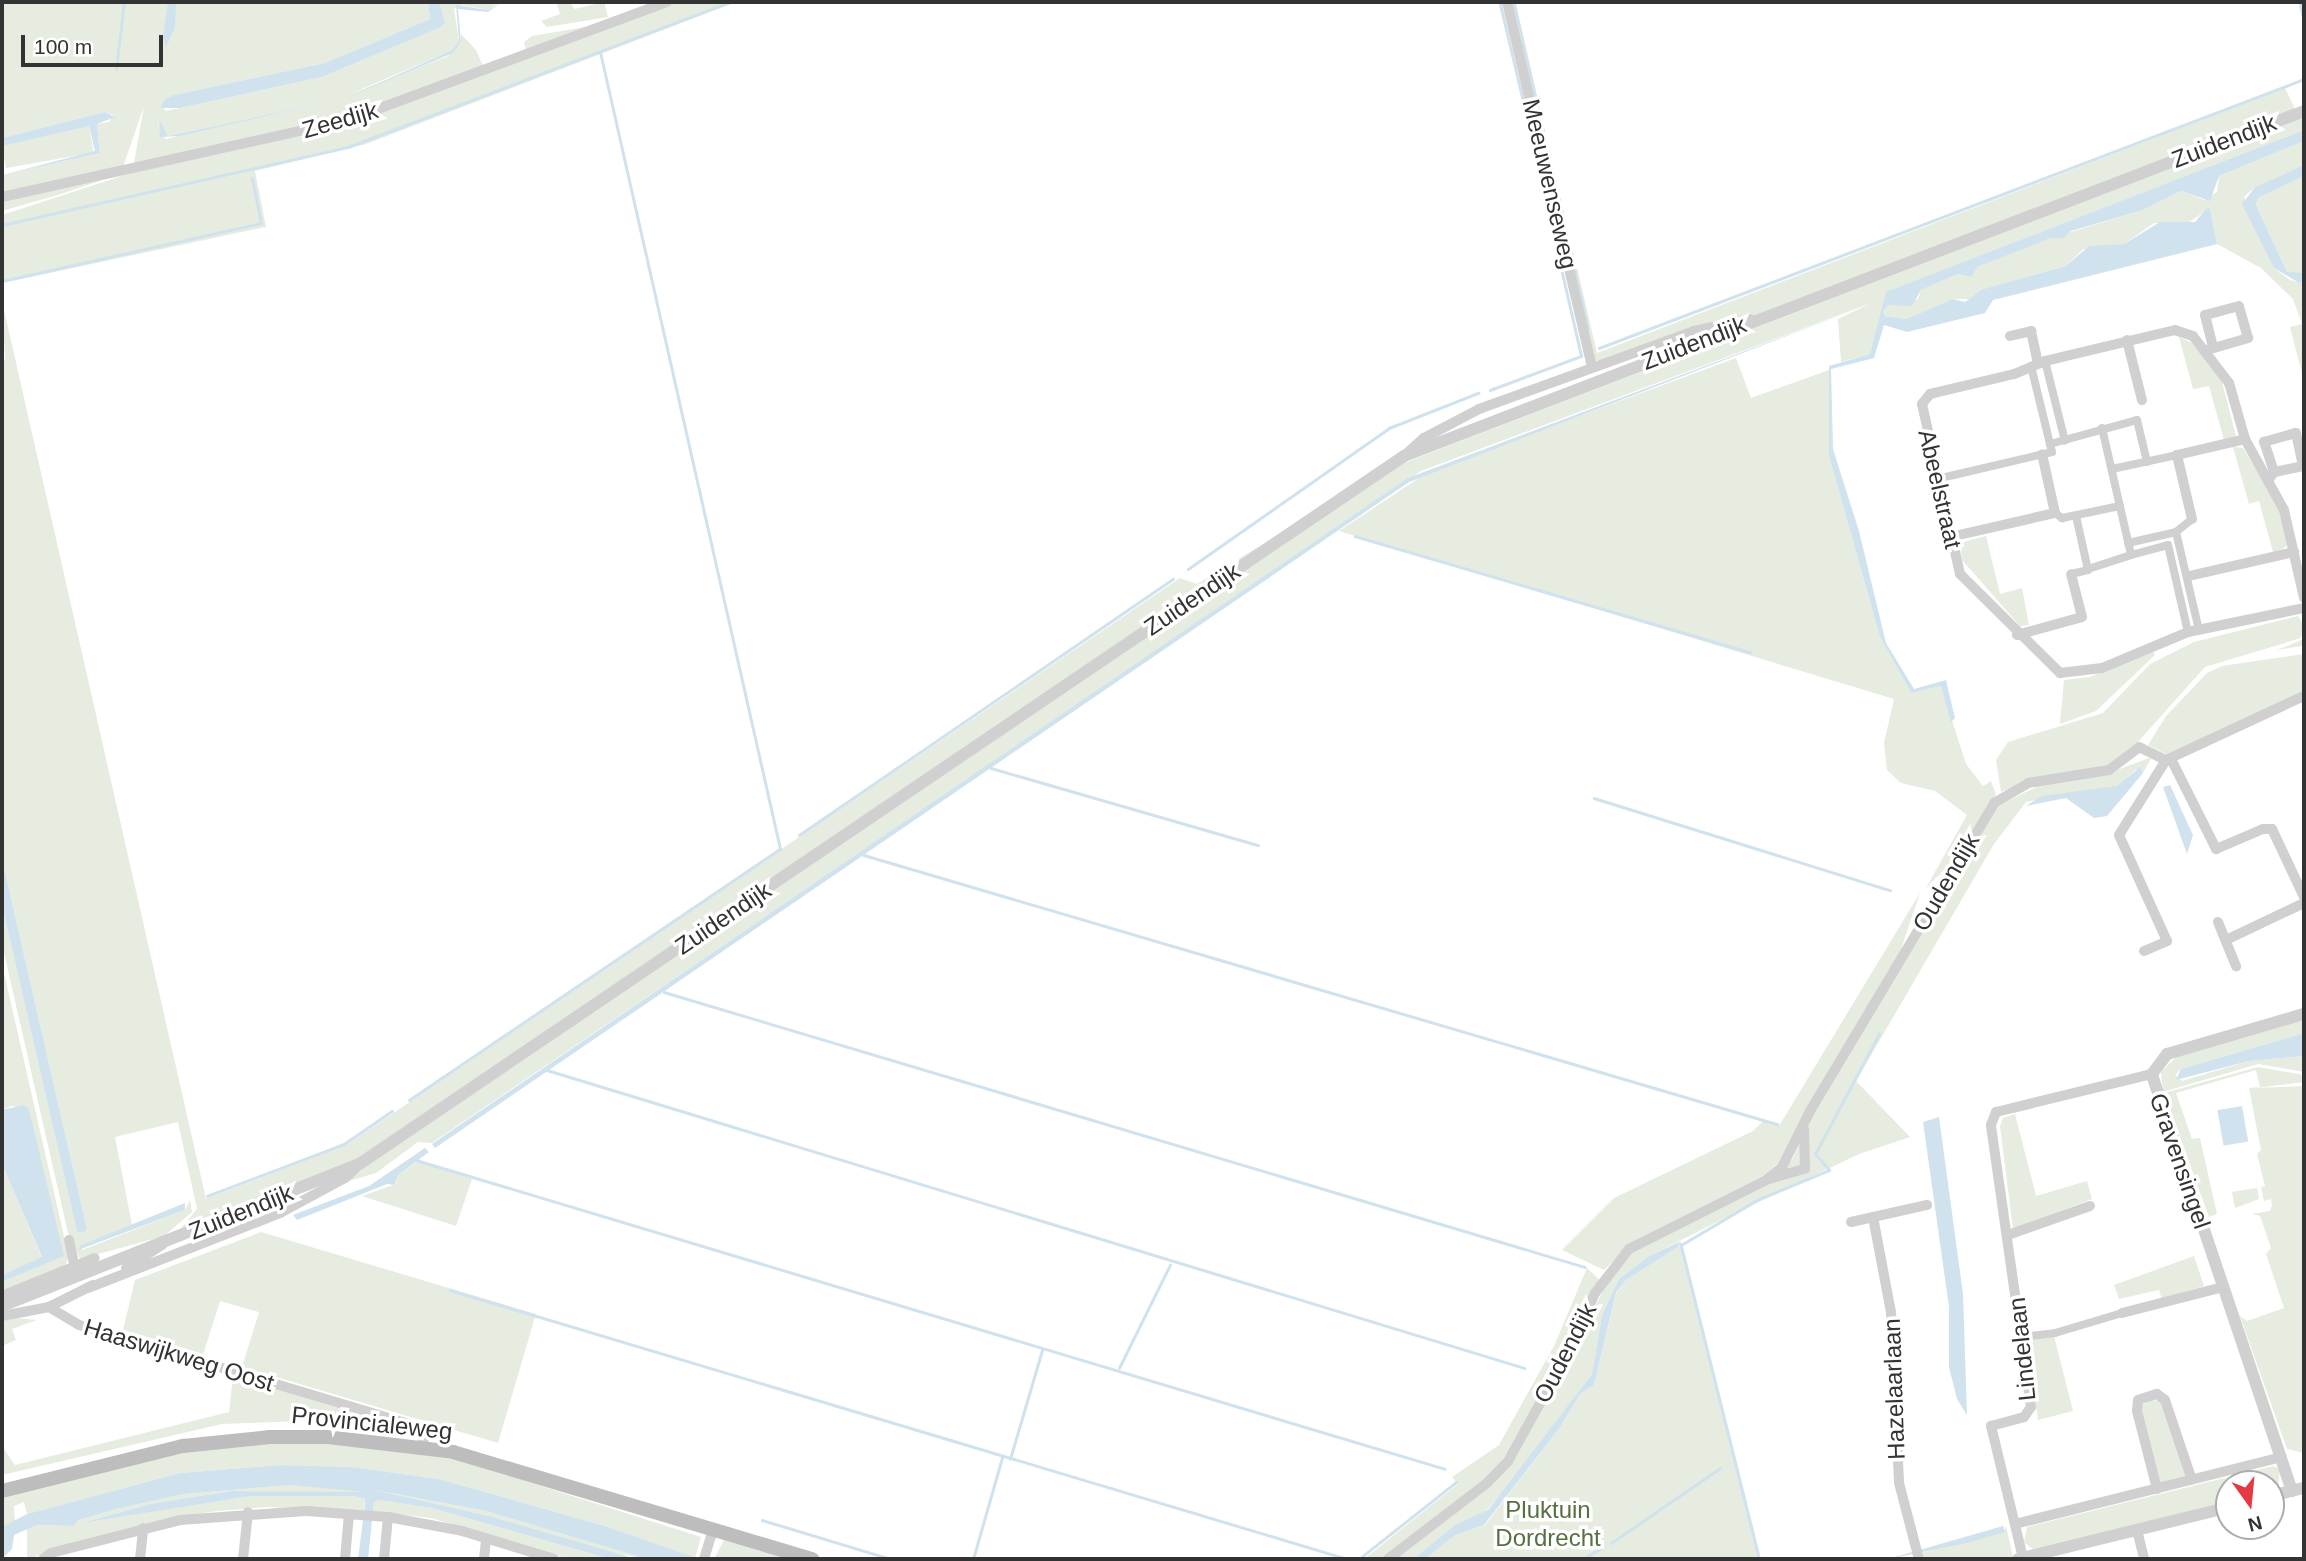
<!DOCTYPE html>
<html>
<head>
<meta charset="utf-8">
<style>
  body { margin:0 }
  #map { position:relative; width:2306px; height:1561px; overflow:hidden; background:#fff; font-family:Arial,sans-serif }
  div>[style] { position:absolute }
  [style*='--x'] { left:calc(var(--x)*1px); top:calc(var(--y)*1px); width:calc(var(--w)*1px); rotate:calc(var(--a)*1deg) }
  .green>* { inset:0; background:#e6ecdf; transform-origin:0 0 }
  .water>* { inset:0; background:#cfe2ee; transform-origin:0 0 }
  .stream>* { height:2.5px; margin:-1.25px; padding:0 1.25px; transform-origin:1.25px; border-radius:1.25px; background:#cfe2ee }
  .pedestrian>* { height:8px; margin:-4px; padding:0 4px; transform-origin:4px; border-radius:4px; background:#d0d0d0 }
  .minor>* { height:10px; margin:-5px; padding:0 5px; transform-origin:5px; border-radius:5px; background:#d0d0d0 }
  .tertiary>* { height:12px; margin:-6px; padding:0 6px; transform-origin:6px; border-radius:6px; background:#d0d0d0 }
  .secondary>* { height:14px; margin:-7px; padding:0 7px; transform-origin:7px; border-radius:7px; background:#bdbdbd }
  span { translate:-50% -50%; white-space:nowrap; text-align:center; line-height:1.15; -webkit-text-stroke:7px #fff; paint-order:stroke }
  .street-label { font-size:24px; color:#333 }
  .park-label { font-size:24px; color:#56703f }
  .frame { position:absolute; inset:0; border:4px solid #333; pointer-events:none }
  .north { position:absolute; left:2215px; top:1470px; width:70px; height:70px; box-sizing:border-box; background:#fff; border:2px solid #adadad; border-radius:50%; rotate:165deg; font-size:19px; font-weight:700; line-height:28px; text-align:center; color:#333 }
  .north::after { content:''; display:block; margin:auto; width:24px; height:32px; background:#e63946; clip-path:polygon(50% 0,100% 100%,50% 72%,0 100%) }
  .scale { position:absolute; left:21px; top:35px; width:142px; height:32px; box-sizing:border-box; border:4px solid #333; border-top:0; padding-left:9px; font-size:21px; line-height:24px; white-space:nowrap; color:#333; -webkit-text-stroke:5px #fff; paint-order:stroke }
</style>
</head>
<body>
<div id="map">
  <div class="green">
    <div style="clip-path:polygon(evenodd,2px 2px,428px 2px,430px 19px,325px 63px,174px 95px,163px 108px,166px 111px,322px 77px,439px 28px,438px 2px,499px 2px,488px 10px,462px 5px,454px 9px,459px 41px,452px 50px,348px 95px,448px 56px,461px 41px,461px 34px,476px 50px,484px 68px,353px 117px,134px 163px,144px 106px,123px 167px,2px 195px,2px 175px,100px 153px,97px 124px,109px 122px,113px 115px,105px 112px,2px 138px,2px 2px,336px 100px,166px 139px,161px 135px,158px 120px,168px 136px,336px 100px)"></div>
    <div style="clip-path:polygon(556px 2px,569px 2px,575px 9px,604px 2px,608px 17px,547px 27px,541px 21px,560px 14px)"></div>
    <div style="clip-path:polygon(675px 2px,736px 2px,366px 144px,255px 171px,266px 227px,2px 283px,2px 215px,131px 173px,333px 127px)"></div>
    <div style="clip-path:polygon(1509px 2px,1515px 2px,1597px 353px,2285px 88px,2295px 109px,1756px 315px,1599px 361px,1594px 360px)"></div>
    <div style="clip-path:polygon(597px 25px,526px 51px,524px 42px,532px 36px)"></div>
    <div style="clip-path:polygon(2304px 117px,2304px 130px,1887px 292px,1870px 354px,1841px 362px,1838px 319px,1871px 303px,1421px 471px,432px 1143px,418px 1142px,376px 1173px,342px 1183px,1404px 463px)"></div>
    <div style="left:89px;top:126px;width:27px;height:89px;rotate:80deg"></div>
    <div style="clip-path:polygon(2304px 141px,2304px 165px,2255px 187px,2244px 197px,2274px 268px,2290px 280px,2304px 284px,2304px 381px,2290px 327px,2302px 324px,2293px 299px,2261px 268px,2217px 244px,2210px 208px,2185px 225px,2154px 223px,2124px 244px,2083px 249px,2066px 266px,1983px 289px,1973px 299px,1953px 299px,1906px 319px,1885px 316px,1885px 306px,1918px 299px,1921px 290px,1958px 274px,1971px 277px,1976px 267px,2051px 238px,2143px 210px,2181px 191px,2204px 200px,2217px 192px,2219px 176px)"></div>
    <div style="clip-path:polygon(114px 176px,61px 194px,2px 211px,2px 200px)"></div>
    <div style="clip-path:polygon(2304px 176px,2304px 273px,2294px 276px,2287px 272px,2256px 205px,2258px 198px)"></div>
    <div style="clip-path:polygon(2px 301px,206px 1199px,348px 1144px,1180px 578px,1197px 584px,1301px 521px,350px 1164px,178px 1232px,197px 1209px,178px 1122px,115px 1137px,132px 1225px,81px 1245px,82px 1250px,185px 1210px,190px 1200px,192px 1212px,164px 1236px,80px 1259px,68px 1233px,2px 944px,2px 905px,77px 1232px,83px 1233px,87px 1229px,2px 859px,2px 371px,5px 357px)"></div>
    <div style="clip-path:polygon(2179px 337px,2192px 343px,2221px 378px,2236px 436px,2224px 440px,2209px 386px,2193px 389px)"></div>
    <div style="clip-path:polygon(1736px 358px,1751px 398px,1829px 370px,1829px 456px,1880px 637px,1911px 693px,1941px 686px,1966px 764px,1983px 786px,1991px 781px,1996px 795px,1961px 853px,1926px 888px,1967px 815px,1935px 791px,1901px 783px,1887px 770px,1884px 743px,1894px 699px,1339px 531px,1428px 472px)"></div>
    <div style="clip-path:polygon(2233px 447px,2243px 448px,2278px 504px,2288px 544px,2283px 549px,2273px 552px,2259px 501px,2249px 504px)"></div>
    <div style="clip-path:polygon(1986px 536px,2000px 594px,2022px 588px,2029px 625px,2020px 626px,1962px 560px,1960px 543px)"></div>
    <div style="clip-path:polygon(2298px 616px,2304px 625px,2301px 638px,2205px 667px,2128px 753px,2112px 765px,2024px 782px,2001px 792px,1996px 760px,2008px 742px,2103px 713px,2150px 664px,2194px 642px)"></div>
    <div style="clip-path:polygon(2304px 639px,2304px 692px,2168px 755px,2148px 745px,2166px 716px,2207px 673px,2222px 666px,2304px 654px,2302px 646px,2277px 650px)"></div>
    <div style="clip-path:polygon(2153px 650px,2155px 655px,2096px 711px,2060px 724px,2064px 680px,2090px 677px)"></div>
    <div style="clip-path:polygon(2152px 757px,2143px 773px,2140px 768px,2135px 770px,2118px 786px,2026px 802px,1994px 844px,1856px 1081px,1910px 1137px,1859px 1154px,1731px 1215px,1649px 1256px,1619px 1279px,1602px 1315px,1592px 1374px,1504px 1490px,1481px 1517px,1455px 1525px,1413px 1559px,1393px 1559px,1493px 1484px,1581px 1338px,1613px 1268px,1624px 1256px,1784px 1170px,1793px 1158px,1811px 1118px,1995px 807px,2047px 782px,2117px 770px)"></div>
    <div style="clip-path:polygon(1920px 893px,1898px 958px,1778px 1163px,1764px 1175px,1634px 1241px,1604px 1270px,1562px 1250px,1614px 1198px,1753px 1131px,1763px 1121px,1779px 1126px)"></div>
    <div style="clip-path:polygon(2px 964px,69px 1258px,65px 1265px,2px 1294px,2px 1282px,61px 1257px,29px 1109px,12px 1106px,2px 1110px)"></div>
    <div style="clip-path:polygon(2304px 1020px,2304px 1033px,2181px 1069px,2175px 1075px,2182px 1081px,2249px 1061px,2304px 1056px,2304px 1072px,2258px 1064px,2163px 1092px,2161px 1072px,2177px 1056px)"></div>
    <div style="clip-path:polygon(2258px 1067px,2304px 1075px,2304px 1082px,2255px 1088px,2304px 1086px,2304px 1453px,2287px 1449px,2240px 1316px,2247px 1321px,2284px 1308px,2266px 1254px,2271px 1248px,2260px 1216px,2252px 1214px,2270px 1211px,2272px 1205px,2271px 1199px,2264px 1201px,2261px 1187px,2265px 1186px,2257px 1154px,2261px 1150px,2249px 1088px,2260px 1087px,2256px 1070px,2176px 1093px,2192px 1139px,2200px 1138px,2217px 1214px,2209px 1217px,2164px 1093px)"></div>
    <div style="clip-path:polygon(2015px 1114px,2036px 1196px,2087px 1181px,2092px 1199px,2013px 1229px,2000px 1126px,2003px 1118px)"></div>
    <div style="clip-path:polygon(418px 1161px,472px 1179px,456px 1226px,362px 1196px,396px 1184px,398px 1175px)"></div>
    <div style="clip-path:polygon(2px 1164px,42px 1258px,2px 1275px)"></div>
    <div style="clip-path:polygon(2257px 1188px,2259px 1199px,2235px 1208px,2232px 1192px)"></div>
    <div style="clip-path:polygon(261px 1232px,536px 1314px,498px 1443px,242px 1367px,259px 1312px,220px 1301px,203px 1355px,123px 1330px,135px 1280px)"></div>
    <div style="clip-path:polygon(1681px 1245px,1759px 1559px,1425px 1559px,1454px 1536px,1485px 1525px,1559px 1429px,1580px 1394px,1594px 1385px,1616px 1294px,1626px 1280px)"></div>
    <div style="clip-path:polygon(2194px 1256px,2204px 1286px,2162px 1299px,2159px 1290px,2119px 1299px,2114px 1285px)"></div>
    <div style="clip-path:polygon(1587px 1268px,1599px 1279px,1569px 1344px,1496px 1471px,1382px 1559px,1364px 1559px,1458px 1484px,1452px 1477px,1499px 1445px,1555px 1344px)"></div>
    <div style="clip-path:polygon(16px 1318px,37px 1320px,12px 1329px,16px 1340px,2px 1346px,2px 1321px)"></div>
    <div style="clip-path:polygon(2054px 1336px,2073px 1411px,2038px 1420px,2027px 1341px)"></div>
    <div style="clip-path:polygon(233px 1376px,412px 1431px,305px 1421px,222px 1424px,2px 1475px,2px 1446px,15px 1465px,229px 1412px)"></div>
    <div style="clip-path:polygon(2152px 1400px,2161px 1401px,2186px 1477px,2160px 1483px,2140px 1406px)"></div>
    <div style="clip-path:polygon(225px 1443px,361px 1444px,459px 1460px,701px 1537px,695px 1558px,605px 1526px,439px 1479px,352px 1467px,281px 1465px,180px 1473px,27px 1514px,24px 1502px,14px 1506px,15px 1523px,2px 1527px,2px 1493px)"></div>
    <div style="clip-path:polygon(2273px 1466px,2280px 1469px,2278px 1488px,2229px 1484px,2229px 1501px,2034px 1550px,2024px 1542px,2027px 1527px)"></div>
    <div style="clip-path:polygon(291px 1485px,365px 1489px,365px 1493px,231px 1491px,150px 1504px,84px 1522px,252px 1496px,353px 1496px,365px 1499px,364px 1510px,267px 1507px,217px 1511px,172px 1518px,27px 1559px,27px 1529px,37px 1525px,74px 1526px,79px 1520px,116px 1509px,184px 1494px)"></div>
    <div style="clip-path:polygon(375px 1490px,486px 1511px,647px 1559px,601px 1551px,489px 1516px)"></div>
    <div style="clip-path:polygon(379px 1500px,432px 1508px,610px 1559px,569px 1559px,431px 1518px,373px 1511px,374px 1501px)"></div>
    <div style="clip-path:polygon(2006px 1526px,2013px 1557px,1923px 1559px,1921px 1553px,2004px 1532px)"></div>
    <div style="clip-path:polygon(724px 1540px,789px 1559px,714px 1559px)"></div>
  </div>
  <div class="water">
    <div style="clip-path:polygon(168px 2px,176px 2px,175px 27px,166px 47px,163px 38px)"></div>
    <div style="clip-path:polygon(428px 2px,438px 2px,441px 9px,445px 23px,439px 28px,322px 77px,180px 108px,161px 108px,164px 100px,174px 95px,325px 63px,430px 19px)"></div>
    <div style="clip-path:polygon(502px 2px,488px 12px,458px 9px,461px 41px,453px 53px,348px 97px,452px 50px,459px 41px,456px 5px,488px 10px)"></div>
    <div style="clip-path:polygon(336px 100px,180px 136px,160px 137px,159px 119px,168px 136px)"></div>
    <div style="clip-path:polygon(105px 112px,115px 117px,97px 124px,100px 153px,2px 175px,95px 151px,89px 126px,2px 146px,2px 138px)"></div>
    <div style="clip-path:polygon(2304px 130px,2304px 141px,2219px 176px,2210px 201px,2181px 191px,2143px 210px,2071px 231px,2064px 238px,2051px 238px,1977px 267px,1971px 277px,1958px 274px,1921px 290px,1912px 306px,1888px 305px,1884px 311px,1885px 316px,1906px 319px,1953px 299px,1965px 302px,1983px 289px,2066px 266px,2089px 246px,2124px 244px,2160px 222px,2195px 222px,2206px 209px,2210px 208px,2217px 244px,1993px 300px,1985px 313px,1907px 332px,1884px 325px,1874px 358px,1831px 369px,1833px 449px,1859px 531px,1886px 643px,1914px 689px,1946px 680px,1955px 718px,1951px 722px,1941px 686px,1911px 693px,1880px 637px,1829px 456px,1829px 366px,1870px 354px,1886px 292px)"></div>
    <div style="clip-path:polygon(2304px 165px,2304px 176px,2258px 198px,2256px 205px,2287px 272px,2304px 273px,2301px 284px,2274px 268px,2242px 204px,2255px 187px)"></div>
    <div style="clip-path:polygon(1872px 303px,1409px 482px,435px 1148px,432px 1144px,1408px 478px)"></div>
    <div style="clip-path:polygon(2140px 767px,2143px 773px,2107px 816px,2094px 818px,2066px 798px,2026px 806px,2042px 796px,2117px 786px)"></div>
    <div style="clip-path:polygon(2170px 785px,2193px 835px,2187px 854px,2163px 787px)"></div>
    <div style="clip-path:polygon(2px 859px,87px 1229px,83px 1233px,77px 1232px,2px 905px)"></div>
    <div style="clip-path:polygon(2304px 1033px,2304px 1056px,2249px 1061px,2176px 1080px,2181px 1069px)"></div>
    <div style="clip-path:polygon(24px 1105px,29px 1109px,64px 1256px,2px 1282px,2px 1275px,42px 1257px,2px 1164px,2px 1110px)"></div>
    <div style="left:2242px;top:1106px;width:36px;height:25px;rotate:80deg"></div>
    <div style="clip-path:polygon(1939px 1117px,1963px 1294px,1967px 1415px,1957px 1399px,1949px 1367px,1949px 1307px,1923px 1122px)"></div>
    <div style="clip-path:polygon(425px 1148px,429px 1152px,398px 1175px,395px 1185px,387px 1184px,297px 1220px,293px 1215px,369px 1186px)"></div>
    <div style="clip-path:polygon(185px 1203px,185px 1210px,78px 1250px,81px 1245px)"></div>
    <div style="clip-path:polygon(1681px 1241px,1678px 1247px,1626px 1280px,1616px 1293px,1594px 1385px,1580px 1394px,1559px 1429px,1484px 1525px,1454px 1536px,1425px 1559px,1413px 1559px,1455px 1525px,1488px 1510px,1592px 1374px,1602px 1315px,1619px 1279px,1649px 1256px)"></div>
    <div style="clip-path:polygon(281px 1465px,352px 1467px,439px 1479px,605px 1526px,699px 1559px,647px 1559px,486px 1511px,375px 1490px,489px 1516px,636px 1559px,610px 1559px,432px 1508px,379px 1500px,374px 1502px,368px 1559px,358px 1559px,365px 1505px,365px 1499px,353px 1496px,252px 1496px,81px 1523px,150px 1504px,231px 1491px,365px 1492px,291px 1485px,184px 1494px,116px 1509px,79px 1520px,74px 1526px,37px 1525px,14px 1535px,12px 1549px,2px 1559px,2px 1527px,27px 1514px,180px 1473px)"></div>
    <div style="clip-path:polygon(2003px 1526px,2005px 1532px,1967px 1543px,1888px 1559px)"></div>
  </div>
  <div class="stream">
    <div style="--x:1500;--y:2;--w:152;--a:76.7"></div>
    <div style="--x:1514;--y:2;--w:334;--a:77.2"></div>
    <div style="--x:2300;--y:2;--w:17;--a:77"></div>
    <div style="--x:116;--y:69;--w:67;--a:-83.2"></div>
    <div style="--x:2;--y:225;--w:355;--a:-12.7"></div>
    <div style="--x:348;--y:147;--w:408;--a:-20.8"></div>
    <div style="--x:2;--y:281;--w:265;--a:-12.6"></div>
    <div style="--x:261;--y:223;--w:45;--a:-101.6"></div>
    <div style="--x:1599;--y:348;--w:755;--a:-20.88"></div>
    <div style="--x:1490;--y:390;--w:97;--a:-20.5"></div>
    <div style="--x:1581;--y:356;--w:202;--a:-102.9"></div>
    <div style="--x:1355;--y:536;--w:412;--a:16.4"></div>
    <div style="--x:1188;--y:569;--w:246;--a:-35"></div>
    <div style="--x:1389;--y:428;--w:96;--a:-21.5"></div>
    <div style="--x:991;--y:768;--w:278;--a:16.1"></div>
    <div style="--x:1594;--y:798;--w:310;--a:17.3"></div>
    <div style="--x:799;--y:835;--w:453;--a:-34.4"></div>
    <div style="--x:864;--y:855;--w:952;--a:16.42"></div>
    <div style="--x:664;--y:992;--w:961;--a:16.63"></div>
    <div style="--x:624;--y:1016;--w:50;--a:-34.3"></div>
    <div style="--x:547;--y:1070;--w:1022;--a:16.95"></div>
    <div style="--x:409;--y:1100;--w:448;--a:-34.1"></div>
    <div style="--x:780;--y:849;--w:817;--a:-102.73"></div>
    <div style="--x:416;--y:1160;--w:1074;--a:16.71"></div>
    <div style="--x:207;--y:1196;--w:147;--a:-20.8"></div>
    <div style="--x:344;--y:1144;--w:58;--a:-34.5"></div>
    <div style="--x:450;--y:1290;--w:937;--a:16.68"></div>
    <div style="--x:1119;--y:1368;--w:115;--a:-63.7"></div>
    <div style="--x:1010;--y:1459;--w:114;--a:-73.6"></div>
    <div style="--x:762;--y:1520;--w:135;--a:16.8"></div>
    <div style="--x:1611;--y:1543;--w:132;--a:-34.5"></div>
    <div style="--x:973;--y:1559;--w:105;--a:-74"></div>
    <div style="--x:1359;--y:1559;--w:124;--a:-38.4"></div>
    <div style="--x:1582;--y:1559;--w:21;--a:-29"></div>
    <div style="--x:1759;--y:1559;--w:324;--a:-104"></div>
    <div style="--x:1681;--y:1245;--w:88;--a:-30.6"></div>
    <div style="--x:1757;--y:1200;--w:78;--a:-22.6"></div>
    <div style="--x:1829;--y:1170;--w:21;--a:-131"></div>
    <div style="--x:1815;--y:1154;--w:136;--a:-61.9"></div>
  </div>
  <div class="pedestrian">
    <div style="--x:2045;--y:361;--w:82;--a:76"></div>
    <div style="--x:2031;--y:366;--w:80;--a:76.3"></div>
    <div style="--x:2050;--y:444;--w:90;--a:-15.4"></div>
    <div style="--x:2137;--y:420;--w:43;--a:76.6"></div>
    <div style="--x:2102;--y:428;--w:130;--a:77.1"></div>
    <div style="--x:2131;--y:555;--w:38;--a:-15"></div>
    <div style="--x:2168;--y:545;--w:89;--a:77.1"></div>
    <div style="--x:2112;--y:469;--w:66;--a:-12.2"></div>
    <div style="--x:1937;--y:479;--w:118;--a:-13.2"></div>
    <div style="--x:2052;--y:452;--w:8;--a:-104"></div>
    <div style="--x:2055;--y:513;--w:9;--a:36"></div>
    <div style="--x:2062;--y:518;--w:59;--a:-11.7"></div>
    <div style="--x:2176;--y:532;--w:21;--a:-39"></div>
    <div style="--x:2128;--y:543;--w:49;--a:-12.9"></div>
    <div style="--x:2176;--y:532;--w:101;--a:76.8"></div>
    <div style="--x:2088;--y:569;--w:45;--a:-18"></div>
    <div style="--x:2071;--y:574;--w:17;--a:-13"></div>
    <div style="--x:2088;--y:570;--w:55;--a:-102.5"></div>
    <div style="--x:2023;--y:1337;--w:32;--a:-7"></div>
    <div style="--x:2055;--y:1333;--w:70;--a:-16.6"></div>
  </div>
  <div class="minor">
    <div style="--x:1507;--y:2;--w:375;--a:76.9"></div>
    <div style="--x:2;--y:197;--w:354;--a:-12.5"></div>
    <div style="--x:348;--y:120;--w:340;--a:-20.3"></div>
    <div style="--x:2010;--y:336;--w:22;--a:-13"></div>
    <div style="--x:2031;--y:331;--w:33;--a:78"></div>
    <div style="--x:2127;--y:340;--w:62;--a:76"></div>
    <div style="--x:2207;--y:350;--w:43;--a:-16.3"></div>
    <div style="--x:2248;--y:338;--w:33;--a:-106"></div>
    <div style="--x:2239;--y:306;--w:35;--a:165"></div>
    <div style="--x:2205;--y:315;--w:33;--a:76"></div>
    <div style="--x:1406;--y:454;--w:24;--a:-42"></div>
    <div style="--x:1424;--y:438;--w:62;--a:-27.8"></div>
    <div style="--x:1479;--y:409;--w:229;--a:-19.9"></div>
    <div style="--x:1694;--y:331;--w:57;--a:-12.1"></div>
    <div style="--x:2268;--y:481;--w:11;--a:-56"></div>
    <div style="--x:2274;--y:472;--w:32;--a:-108"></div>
    <div style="--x:2264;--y:442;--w:33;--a:-16"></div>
    <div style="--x:2296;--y:433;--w:34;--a:78"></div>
    <div style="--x:2303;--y:466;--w:30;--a:168"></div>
    <div style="--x:2192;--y:519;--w:66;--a:-103.2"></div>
    <div style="--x:2177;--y:455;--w:70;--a:-13.2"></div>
    <div style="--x:1950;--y:537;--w:108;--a:-12.9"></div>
    <div style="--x:2055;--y:513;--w:60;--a:-102.4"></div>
    <div style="--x:2189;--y:576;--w:108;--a:-12.9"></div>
    <div style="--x:2304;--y:598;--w:90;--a:-102.8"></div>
    <div style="--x:2284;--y:510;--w:81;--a:-118.8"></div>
    <div style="--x:2245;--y:439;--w:58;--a:-105.9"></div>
    <div style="--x:2229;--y:383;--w:59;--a:-127.5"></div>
    <div style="--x:2193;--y:336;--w:19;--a:-162"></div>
    <div style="--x:2175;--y:330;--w:134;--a:166.6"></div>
    <div style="--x:2045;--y:361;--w:34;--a:157"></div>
    <div style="--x:2014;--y:374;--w:86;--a:166.6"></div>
    <div style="--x:1930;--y:394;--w:13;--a:129"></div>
    <div style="--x:1922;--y:404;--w:174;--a:77.4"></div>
    <div style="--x:1960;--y:574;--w:141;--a:44.7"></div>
    <div style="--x:2060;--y:673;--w:42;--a:-6.8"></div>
    <div style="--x:2102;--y:668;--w:93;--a:-22.7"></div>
    <div style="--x:2188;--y:632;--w:118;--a:-11.7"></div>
    <div style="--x:2017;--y:635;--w:67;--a:-15.5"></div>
    <div style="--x:2082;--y:617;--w:44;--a:-104.3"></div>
    <div style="--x:2171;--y:759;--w:101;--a:63.4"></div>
    <div style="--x:2216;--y:849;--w:51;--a:-23.1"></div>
    <div style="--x:2263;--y:829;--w:9;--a:0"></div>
    <div style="--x:2272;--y:829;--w:75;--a:64.8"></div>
    <div style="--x:2166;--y:760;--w:152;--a:-24.9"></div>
    <div style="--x:2218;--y:922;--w:48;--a:67.8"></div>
    <div style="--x:2226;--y:940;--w:86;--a:-25.4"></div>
    <div style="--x:2144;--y:951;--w:25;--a:-23"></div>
    <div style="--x:2167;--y:941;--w:116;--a:-114.4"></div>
    <div style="--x:2119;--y:835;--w:89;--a:-57.9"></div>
    <div style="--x:1769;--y:1179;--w:37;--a:-16"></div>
    <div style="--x:1805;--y:1169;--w:40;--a:-91.4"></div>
    <div style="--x:1873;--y:1217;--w:97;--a:79.3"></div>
    <div style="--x:1891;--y:1312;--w:171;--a:87.3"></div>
    <div style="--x:1899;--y:1483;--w:79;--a:75.3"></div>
    <div style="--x:1851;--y:1222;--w:78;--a:-12.6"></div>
    <div style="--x:2008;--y:1235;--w:87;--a:-19.5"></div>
    <div style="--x:69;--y:1240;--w:24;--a:78"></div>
    <div style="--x:126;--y:1268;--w:43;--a:-32.6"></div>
    <div style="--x:88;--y:1288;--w:206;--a:-21.3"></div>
    <div style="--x:280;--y:1213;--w:74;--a:-28.3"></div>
    <div style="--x:345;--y:1178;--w:19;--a:-43"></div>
    <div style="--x:2;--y:1296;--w:100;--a:-22.2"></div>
    <div style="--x:49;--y:1307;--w:49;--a:-26.6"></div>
    <div style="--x:2122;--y:1313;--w:104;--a:-14.4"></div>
    <div style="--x:2;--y:1316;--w:48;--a:-10.8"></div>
    <div style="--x:49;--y:1307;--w:35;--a:31"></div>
    <div style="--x:79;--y:1325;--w:355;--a:16.7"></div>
    <div style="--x:419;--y:1427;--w:20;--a:72"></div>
    <div style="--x:2157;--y:1489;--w:81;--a:-104.4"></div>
    <div style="--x:2137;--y:1411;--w:11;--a:-85"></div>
    <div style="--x:2138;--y:1400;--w:20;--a:-18"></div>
    <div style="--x:2157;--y:1394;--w:10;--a:37"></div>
    <div style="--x:2165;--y:1400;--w:84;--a:71.4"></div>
    <div style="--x:2015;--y:1524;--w:275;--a:-14.1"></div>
    <div style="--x:2137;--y:1530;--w:30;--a:76"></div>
    <div style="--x:2023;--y:1558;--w:136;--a:-103.6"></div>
    <div style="--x:1991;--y:1426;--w:34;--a:-15"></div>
    <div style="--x:2024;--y:1417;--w:12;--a:-55"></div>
    <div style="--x:2031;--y:1407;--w:285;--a:-98.1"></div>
    <div style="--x:1991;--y:1125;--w:14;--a:-69"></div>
    <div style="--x:1996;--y:1112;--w:161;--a:-13.7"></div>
    <div style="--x:43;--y:1559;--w:10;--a:-37"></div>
    <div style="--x:51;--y:1553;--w:133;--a:-14.3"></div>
    <div style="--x:180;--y:1520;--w:126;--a:-4.1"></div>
    <div style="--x:306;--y:1511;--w:82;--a:4.2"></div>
    <div style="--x:388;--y:1517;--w:75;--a:10.7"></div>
    <div style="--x:462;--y:1531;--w:96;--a:16.9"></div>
    <div style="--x:140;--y:1559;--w:31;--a:-84"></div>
    <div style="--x:243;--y:1559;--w:47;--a:-83.9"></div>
    <div style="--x:345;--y:1559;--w:45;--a:-84.9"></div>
    <div style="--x:384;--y:1559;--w:42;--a:-84.6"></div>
    <div style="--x:484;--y:1559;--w:20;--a:-84"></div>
    <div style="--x:704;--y:1559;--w:31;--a:-73"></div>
    <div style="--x:1388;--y:1559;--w:125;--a:-37.5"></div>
    <div style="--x:1487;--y:1483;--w:30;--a:-46"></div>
    <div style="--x:1508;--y:1461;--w:136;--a:-61"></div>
    <div style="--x:1574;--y:1342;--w:53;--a:-66.8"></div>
    <div style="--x:1595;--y:1293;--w:56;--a:-52.3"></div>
    <div style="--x:1629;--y:1249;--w:153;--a:-26.7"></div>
    <div style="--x:1766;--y:1180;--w:21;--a:-39"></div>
    <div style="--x:1782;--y:1167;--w:63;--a:-63.4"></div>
    <div style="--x:1810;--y:1111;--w:359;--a:-59.1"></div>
    <div style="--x:1994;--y:803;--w:39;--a:-30"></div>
    <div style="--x:2028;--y:783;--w:82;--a:-9.1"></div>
    <div style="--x:2109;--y:770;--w:38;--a:-37"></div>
    <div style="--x:2139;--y:747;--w:30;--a:26"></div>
  </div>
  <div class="tertiary">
    <div style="--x:2;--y:1306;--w:386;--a:-21.7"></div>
    <div style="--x:361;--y:1163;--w:1260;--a:-34.13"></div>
    <div style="--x:1404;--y:456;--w:964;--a:-20.97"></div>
    <div style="--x:2292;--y:1491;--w:440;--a:-108.6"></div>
    <div style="--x:2152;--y:1074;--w:25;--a:-53"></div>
    <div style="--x:2167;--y:1054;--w:143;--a:-16.3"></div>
    <div style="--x:2271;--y:1496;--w:34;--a:-14"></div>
    <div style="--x:2018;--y:1559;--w:217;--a:-13.8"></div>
  </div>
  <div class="secondary">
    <div style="--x:2;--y:1491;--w:187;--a:-14"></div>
    <div style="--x:183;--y:1446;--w:87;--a:-5.9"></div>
    <div style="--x:270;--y:1437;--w:58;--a:0"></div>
    <div style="--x:328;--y:1437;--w:126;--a:6.8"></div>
    <div style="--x:453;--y:1452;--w:375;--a:16.6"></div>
  </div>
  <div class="street-label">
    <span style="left:340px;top:120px;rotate:-16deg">Zeedijk</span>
    <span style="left:2224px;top:141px;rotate:-21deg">Zuidendijk</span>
    <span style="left:1550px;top:184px;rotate:77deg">Meeuwenseweg</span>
    <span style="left:1694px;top:343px;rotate:-21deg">Zuidendijk</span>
    <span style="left:1940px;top:489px;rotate:77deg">Abeelstraat</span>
    <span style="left:1192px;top:599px;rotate:-34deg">Zuidendijk</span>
    <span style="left:1946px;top:882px;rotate:-60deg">Oudendijk</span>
    <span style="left:723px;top:918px;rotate:-34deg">Zuidendijk</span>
    <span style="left:2180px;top:1161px;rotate:71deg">Gravensingel</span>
    <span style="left:241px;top:1212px;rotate:-22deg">Zuidendijk</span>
    <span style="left:2022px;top:1349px;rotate:-96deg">Lindelaan</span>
    <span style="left:1565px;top:1353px;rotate:-63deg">Oudendijk</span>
    <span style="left:179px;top:1355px;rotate:17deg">Haaswijkweg Oost</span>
    <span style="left:1894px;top:1389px;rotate:-92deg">Hazelaarlaan</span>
    <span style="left:372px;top:1423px;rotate:6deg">Provincialeweg</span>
  </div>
  <div class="park-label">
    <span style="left:1548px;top:1524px">Pluktuin<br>Dordrecht</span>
  </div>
  <div class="frame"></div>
  <div class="north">N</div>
  <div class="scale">100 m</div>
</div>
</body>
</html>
